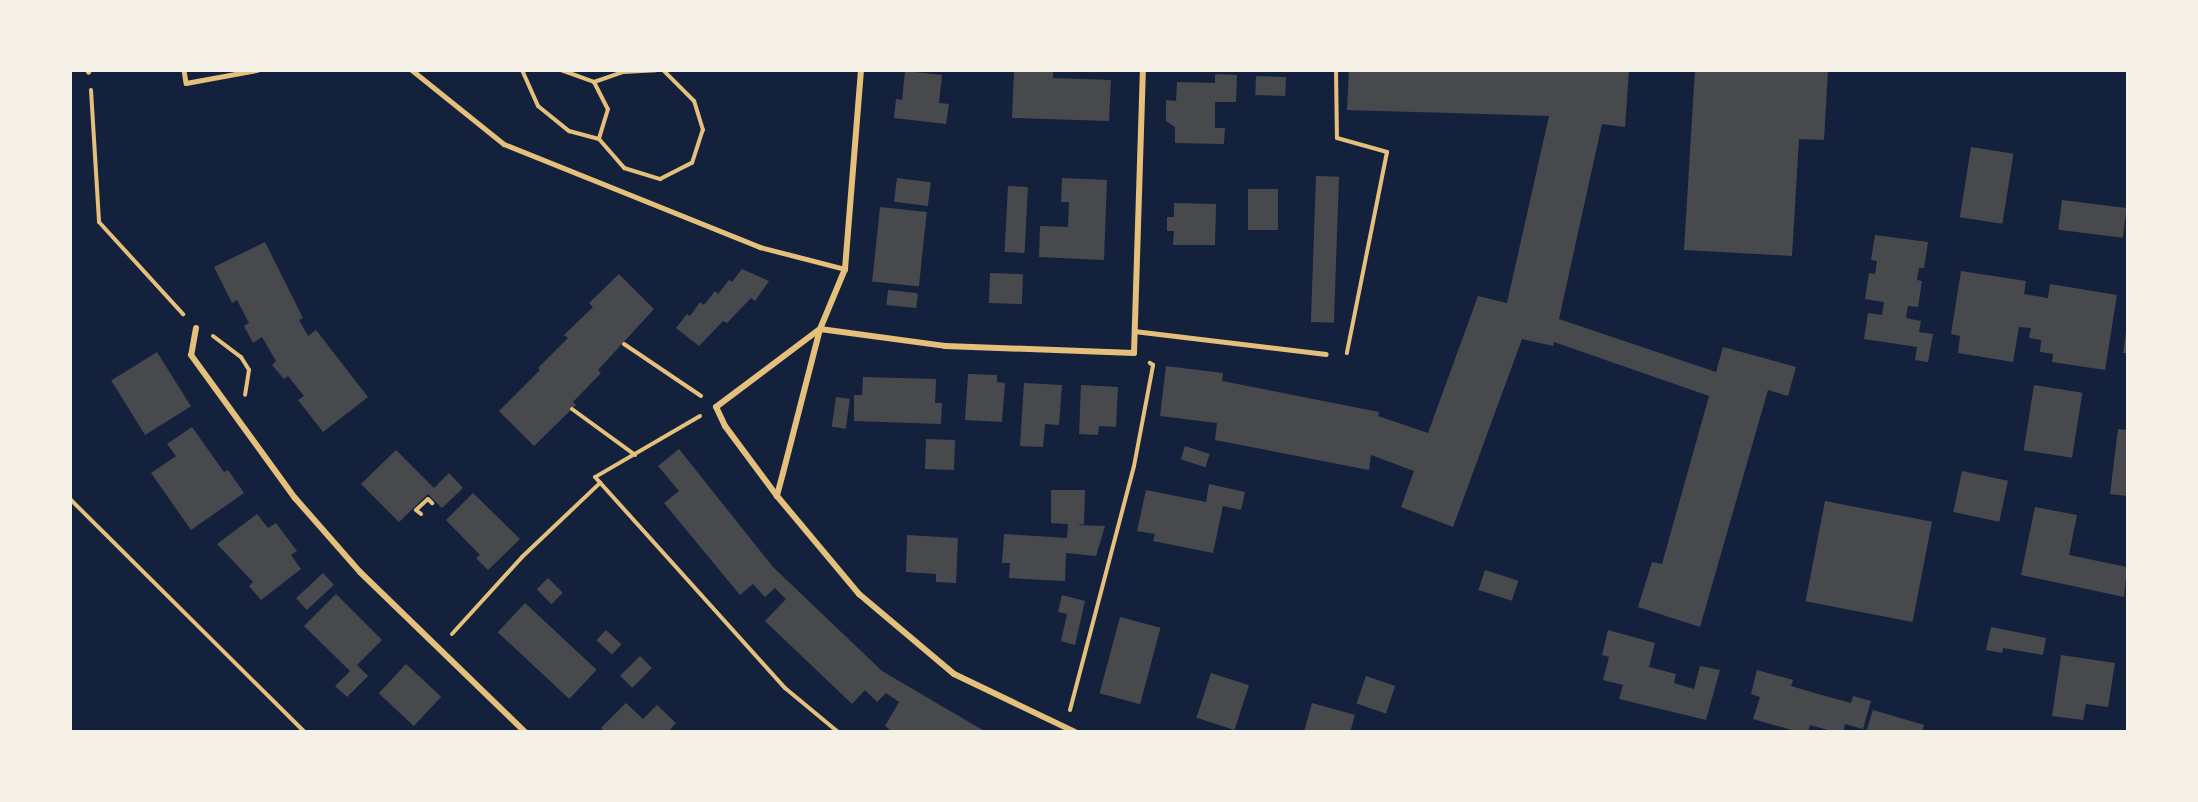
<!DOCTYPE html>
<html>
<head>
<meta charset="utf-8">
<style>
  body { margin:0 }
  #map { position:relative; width:2198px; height:802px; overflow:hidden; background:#14213d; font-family:Signika,sans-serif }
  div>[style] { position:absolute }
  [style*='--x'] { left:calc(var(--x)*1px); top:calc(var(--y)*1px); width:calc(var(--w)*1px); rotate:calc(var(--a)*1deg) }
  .building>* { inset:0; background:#48494c; transform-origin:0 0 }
  .path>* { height:4px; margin:-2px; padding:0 2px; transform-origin:2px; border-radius:2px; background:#e5c07b }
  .service>* { height:4.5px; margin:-2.25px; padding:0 2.25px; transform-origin:2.25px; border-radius:2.25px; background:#e5c07b }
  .minor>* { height:6px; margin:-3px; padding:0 3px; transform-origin:3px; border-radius:3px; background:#e5c07b }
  span { translate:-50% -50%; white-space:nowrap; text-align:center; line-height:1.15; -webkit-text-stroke:4.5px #f6f1e7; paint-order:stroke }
  .frame { position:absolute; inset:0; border:72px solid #f6f1e7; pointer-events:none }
</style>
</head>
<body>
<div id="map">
  <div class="building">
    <div style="clip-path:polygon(1014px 70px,1053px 70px,1053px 78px,1111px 80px,1109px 121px,1012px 118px)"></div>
    <div style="clip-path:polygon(1349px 70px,1629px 70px,1625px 127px,1602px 124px,1559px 319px,1716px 372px,1723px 347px,1796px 367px,1788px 396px,1768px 390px,1700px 627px,1638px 607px,1652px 562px,1662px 564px,1709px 396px,1554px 342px,1553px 346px,1522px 339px,1453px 527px,1401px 507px,1414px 471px,1371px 455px,1369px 470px,1215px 440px,1217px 423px,1160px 416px,1166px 366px,1223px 373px,1222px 381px,1379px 412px,1378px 416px,1428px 433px,1478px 296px,1507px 303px,1549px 116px,1347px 110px)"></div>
    <div style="clip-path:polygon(1695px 70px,1828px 70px,1824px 140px,1799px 139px,1792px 256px,1684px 250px)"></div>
    <div style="clip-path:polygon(905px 71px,942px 75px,939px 103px,949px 104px,946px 124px,894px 118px,896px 99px,902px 100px)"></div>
    <div style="clip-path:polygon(1215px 74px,1237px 75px,1236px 102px,1215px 102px,1215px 128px,1225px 128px,1224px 144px,1175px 143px,1175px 127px,1166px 121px,1166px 100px,1176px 101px,1177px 82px,1215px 83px)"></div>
    <div style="left:1256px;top:76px;width:30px;height:19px;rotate:2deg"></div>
    <div style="left:1971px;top:147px;width:43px;height:71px;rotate:9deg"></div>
    <div style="left:1316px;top:176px;width:23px;height:146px;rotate:2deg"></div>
    <div style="left:897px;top:178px;width:34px;height:24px;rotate:7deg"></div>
    <div style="clip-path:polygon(1062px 178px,1107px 180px,1104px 260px,1039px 257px,1040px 226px,1068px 227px,1069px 202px,1061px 202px)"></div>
    <div style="left:1008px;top:186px;width:20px;height:66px;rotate:3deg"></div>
    <div style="left:1248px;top:189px;width:30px;height:41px"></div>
    <div style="left:2062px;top:200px;width:65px;height:30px;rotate:7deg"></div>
    <div style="clip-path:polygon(1174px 203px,1216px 204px,1215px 245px,1173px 245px,1174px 231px,1167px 231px,1167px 217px,1174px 217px)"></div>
    <div style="left:880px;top:207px;width:47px;height:75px;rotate:6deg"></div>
    <div style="clip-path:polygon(1875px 235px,1928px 242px,1924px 268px,1919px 268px,1917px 280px,1922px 281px,1918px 307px,1908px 306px,1906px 318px,1921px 321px,1919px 332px,1933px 334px,1928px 362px,1915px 360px,1917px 347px,1864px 339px,1868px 313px,1882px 315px,1884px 302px,1865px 299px,1869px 273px,1875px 274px,1877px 261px,1871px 260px)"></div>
    <div style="clip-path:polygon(265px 242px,303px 318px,299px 320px,308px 336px,316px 330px,368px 397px,323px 432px,298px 400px,304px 396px,288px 376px,284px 379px,272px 365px,276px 361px,262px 337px,253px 343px,244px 326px,249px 323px,237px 300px,232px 303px,214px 267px)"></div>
    <div style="clip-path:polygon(742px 269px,769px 281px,755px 301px,751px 298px,727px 323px,723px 321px,699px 346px,676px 328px,687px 314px,690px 316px,700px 302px,704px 305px,715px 291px,718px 294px,729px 280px,732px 282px)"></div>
    <div style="clip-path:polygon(1961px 271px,2026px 281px,2024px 294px,2048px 298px,2050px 284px,2117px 295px,2105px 370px,2052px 362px,2053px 354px,2040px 352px,2041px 340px,2029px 338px,2031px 328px,2019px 327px,2013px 362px,1958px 353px,1960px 336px,1951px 334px)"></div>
    <div style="left:990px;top:273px;width:33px;height:30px;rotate:2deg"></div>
    <div style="clip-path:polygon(619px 274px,654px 309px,598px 370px,601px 373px,573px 402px,576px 405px,534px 446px,499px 411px,540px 370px,538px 368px,568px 338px,564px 335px,593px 307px,589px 303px)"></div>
    <div style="left:888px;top:290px;width:30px;height:15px;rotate:6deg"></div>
    <div style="clip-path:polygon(2126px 332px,2127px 332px,2127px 353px,2123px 353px)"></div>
    <div style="left:157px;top:352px;width:64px;height:54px;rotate:58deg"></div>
    <div style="clip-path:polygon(968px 374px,997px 375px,997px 382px,1005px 383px,1002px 422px,965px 420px)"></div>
    <div style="clip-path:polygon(863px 377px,936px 379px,935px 403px,942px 403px,941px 424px,854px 421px,854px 395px,862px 395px)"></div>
    <div style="clip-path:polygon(1024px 383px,1062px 385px,1059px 425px,1045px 424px,1043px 447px,1020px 446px)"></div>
    <div style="clip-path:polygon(1081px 385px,1118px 387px,1116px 427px,1099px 426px,1098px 435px,1079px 434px)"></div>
    <div style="left:2034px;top:385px;width:49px;height:66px;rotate:9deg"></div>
    <div style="left:836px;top:397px;width:14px;height:30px;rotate:8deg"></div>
    <div style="clip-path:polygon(192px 427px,224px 472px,228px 470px,244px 493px,191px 530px,151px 473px,176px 456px,167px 444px)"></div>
    <div style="clip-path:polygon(2118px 429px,2127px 430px,2127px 496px,2110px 494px)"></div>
    <div style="left:926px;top:439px;width:29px;height:30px;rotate:2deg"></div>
    <div style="left:1185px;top:446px;width:26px;height:14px;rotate:18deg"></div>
    <div style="clip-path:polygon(679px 449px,773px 567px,882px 671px,986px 732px,893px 732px,885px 726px,899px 702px,886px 693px,877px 702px,865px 690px,852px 704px,765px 621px,786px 599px,775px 588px,765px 597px,753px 584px,740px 595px,664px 503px,679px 491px,658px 466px)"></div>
    <div style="clip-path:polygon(396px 450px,434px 488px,449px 473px,463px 488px,442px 508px,428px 494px,399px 522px,361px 484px)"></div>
    <div style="left:1962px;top:471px;width:47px;height:42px;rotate:12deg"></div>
    <div style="clip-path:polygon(1209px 484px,1245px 492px,1241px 510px,1223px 506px,1213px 553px,1153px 541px,1155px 534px,1137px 531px,1146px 490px,1206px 502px)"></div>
    <div style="clip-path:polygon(1051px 490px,1085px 490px,1084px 524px,1077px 525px,1105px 526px,1096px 556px,1066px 553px,1065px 581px,1009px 578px,1010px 563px,1002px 563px,1004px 534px,1067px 538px,1068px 524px,1051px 523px)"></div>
    <div style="clip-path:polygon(473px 493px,520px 539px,488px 570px,476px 558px,480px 555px,446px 520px)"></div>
    <div style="left:1825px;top:501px;width:109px;height:102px;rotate:11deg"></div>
    <div style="clip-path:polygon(2035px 507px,2077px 515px,2069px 555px,2127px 567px,2124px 597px,2021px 575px)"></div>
    <div style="clip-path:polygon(257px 514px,268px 528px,276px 523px,297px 551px,291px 555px,301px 569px,261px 600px,249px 586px,253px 582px,217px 544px)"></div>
    <div style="clip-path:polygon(907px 535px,958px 538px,956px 583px,936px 582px,936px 574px,906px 572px)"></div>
    <div style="left:1485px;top:570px;width:35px;height:21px;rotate:18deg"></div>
    <div style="left:323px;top:573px;width:16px;height:37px;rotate:47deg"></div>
    <div style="left:548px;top:578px;width:21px;height:16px;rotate:45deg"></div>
    <div style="clip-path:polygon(336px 594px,382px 640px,357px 665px,368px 676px,347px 697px,335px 686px,350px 671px,304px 626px)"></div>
    <div style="clip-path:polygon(1062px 595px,1085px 601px,1075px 645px,1061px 641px,1067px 614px,1058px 612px)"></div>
    <div style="left:525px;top:603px;width:98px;height:40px;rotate:43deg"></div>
    <div style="left:1120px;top:617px;width:42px;height:79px;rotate:15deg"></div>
    <div style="clip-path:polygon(1991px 627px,2046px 638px,2043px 655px,2003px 648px,2002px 653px,1986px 650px)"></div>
    <div style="left:606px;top:630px;width:21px;height:14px;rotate:43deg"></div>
    <div style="clip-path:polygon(1608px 630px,1655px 643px,1649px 667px,1676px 674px,1674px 683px,1694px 689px,1700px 666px,1720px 670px,1706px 720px,1619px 699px,1623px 685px,1603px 680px,1609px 657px,1602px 655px)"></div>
    <div style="clip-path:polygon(2061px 655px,2115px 663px,2108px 707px,2086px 704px,2083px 720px,2052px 716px)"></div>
    <div style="left:640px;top:656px;width:17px;height:28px;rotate:45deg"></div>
    <div style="left:406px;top:664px;width:48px;height:40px;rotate:43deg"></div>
    <div style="clip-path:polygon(1757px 670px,1793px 680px,1791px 686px,1818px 694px,1851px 703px,1853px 696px,1871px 701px,1863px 729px,1845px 724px,1843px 732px,1835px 732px,1810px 725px,1808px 732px,1799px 732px,1753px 719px,1760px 697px,1751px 694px)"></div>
    <div style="left:1211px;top:673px;width:40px;height:47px;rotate:18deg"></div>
    <div style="left:1366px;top:676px;width:31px;height:29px;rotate:19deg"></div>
    <div style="clip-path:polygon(626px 703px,643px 719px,657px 705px,676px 723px,668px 732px,605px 732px,601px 728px)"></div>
    <div style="clip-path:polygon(1312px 703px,1355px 715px,1350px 732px,1304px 732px)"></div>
    <div style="clip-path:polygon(1873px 710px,1924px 725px,1922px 732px,1866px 732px)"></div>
  </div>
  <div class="path">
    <div style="--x:522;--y:70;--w:39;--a:66"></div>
    <div style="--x:538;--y:106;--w:40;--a:39"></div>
    <div style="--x:569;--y:131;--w:31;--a:15"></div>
    <div style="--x:599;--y:139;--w:38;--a:49"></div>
    <div style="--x:624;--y:168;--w:38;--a:17"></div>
    <div style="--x:660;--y:179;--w:36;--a:-27"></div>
    <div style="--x:692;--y:163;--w:35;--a:-72"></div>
    <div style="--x:703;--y:130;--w:30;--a:-107"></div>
    <div style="--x:694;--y:101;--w:44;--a:-135"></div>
    <div style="--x:561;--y:70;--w:35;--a:20"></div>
    <div style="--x:594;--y:82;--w:30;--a:63"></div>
    <div style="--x:608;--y:109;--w:31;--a:107"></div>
    <div style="--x:1336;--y:70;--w:68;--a:89.2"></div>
    <div style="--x:1337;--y:138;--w:52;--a:15.6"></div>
    <div style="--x:1387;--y:152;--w:205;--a:101.3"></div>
    <div style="--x:594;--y:82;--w:31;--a:-19"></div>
    <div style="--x:623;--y:72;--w:33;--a:-3"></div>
    <div style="--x:91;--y:90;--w:132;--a:86.5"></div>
    <div style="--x:99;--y:222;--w:125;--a:47.6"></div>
    <div style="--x:213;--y:336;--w:35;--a:37"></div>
    <div style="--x:241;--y:357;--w:15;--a:58"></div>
    <div style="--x:249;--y:370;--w:25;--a:99"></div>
    <div style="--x:624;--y:344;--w:93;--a:34"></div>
    <div style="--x:572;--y:409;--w:78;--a:36.1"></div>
    <div style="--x:700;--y:416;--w:121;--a:149.8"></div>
    <div style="--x:595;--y:477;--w:284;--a:48"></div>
    <div style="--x:785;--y:688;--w:69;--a:39.7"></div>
    <div style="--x:70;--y:499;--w:331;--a:44.8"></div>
    <div style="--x:421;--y:514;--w:6;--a:-141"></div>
    <div style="--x:416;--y:510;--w:16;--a:-43"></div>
    <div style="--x:428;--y:499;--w:6;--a:45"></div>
    <div style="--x:452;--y:634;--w:104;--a:-47.7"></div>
    <div style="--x:522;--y:557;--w:108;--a:-43.5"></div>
    <div style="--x:1070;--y:710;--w:252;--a:-75.3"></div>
    <div style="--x:1134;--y:466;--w:103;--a:-79.3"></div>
    <div style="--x:1153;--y:365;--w:4;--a:-146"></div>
  </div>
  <div class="service">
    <div style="--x:184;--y:70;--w:13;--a:81"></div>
    <div style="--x:186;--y:83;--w:72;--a:-10.4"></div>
    <div style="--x:412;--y:70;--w:118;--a:38.8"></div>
    <div style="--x:504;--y:144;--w:276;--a:21.9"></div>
    <div style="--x:760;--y:247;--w:88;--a:14.5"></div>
    <div style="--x:88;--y:72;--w:2;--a:-63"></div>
    <div style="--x:1134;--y:331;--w:193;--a:6.8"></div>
  </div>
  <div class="minor">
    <div style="--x:861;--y:70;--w:200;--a:94.6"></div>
    <div style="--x:845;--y:269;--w:65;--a:112.6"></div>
    <div style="--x:820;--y:329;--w:126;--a:7.7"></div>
    <div style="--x:945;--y:346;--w:189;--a:2.1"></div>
    <div style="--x:1134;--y:353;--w:283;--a:-88.2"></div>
    <div style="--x:196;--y:328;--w:27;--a:100"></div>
    <div style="--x:191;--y:355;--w:177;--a:54"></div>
    <div style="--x:295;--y:498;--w:98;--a:48.7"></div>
    <div style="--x:360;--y:572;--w:230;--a:44.1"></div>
    <div style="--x:820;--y:329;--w:149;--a:104.4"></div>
    <div style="--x:783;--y:473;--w:24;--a:105"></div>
    <div style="--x:777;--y:496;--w:87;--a:-126.6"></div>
    <div style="--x:725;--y:426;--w:21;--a:-115"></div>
    <div style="--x:716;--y:407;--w:130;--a:-36.9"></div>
    <div style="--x:777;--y:496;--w:128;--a:50.1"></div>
    <div style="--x:859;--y:594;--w:124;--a:40.1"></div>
    <div style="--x:954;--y:674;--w:134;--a:25.6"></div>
  </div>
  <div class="frame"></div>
</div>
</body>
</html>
